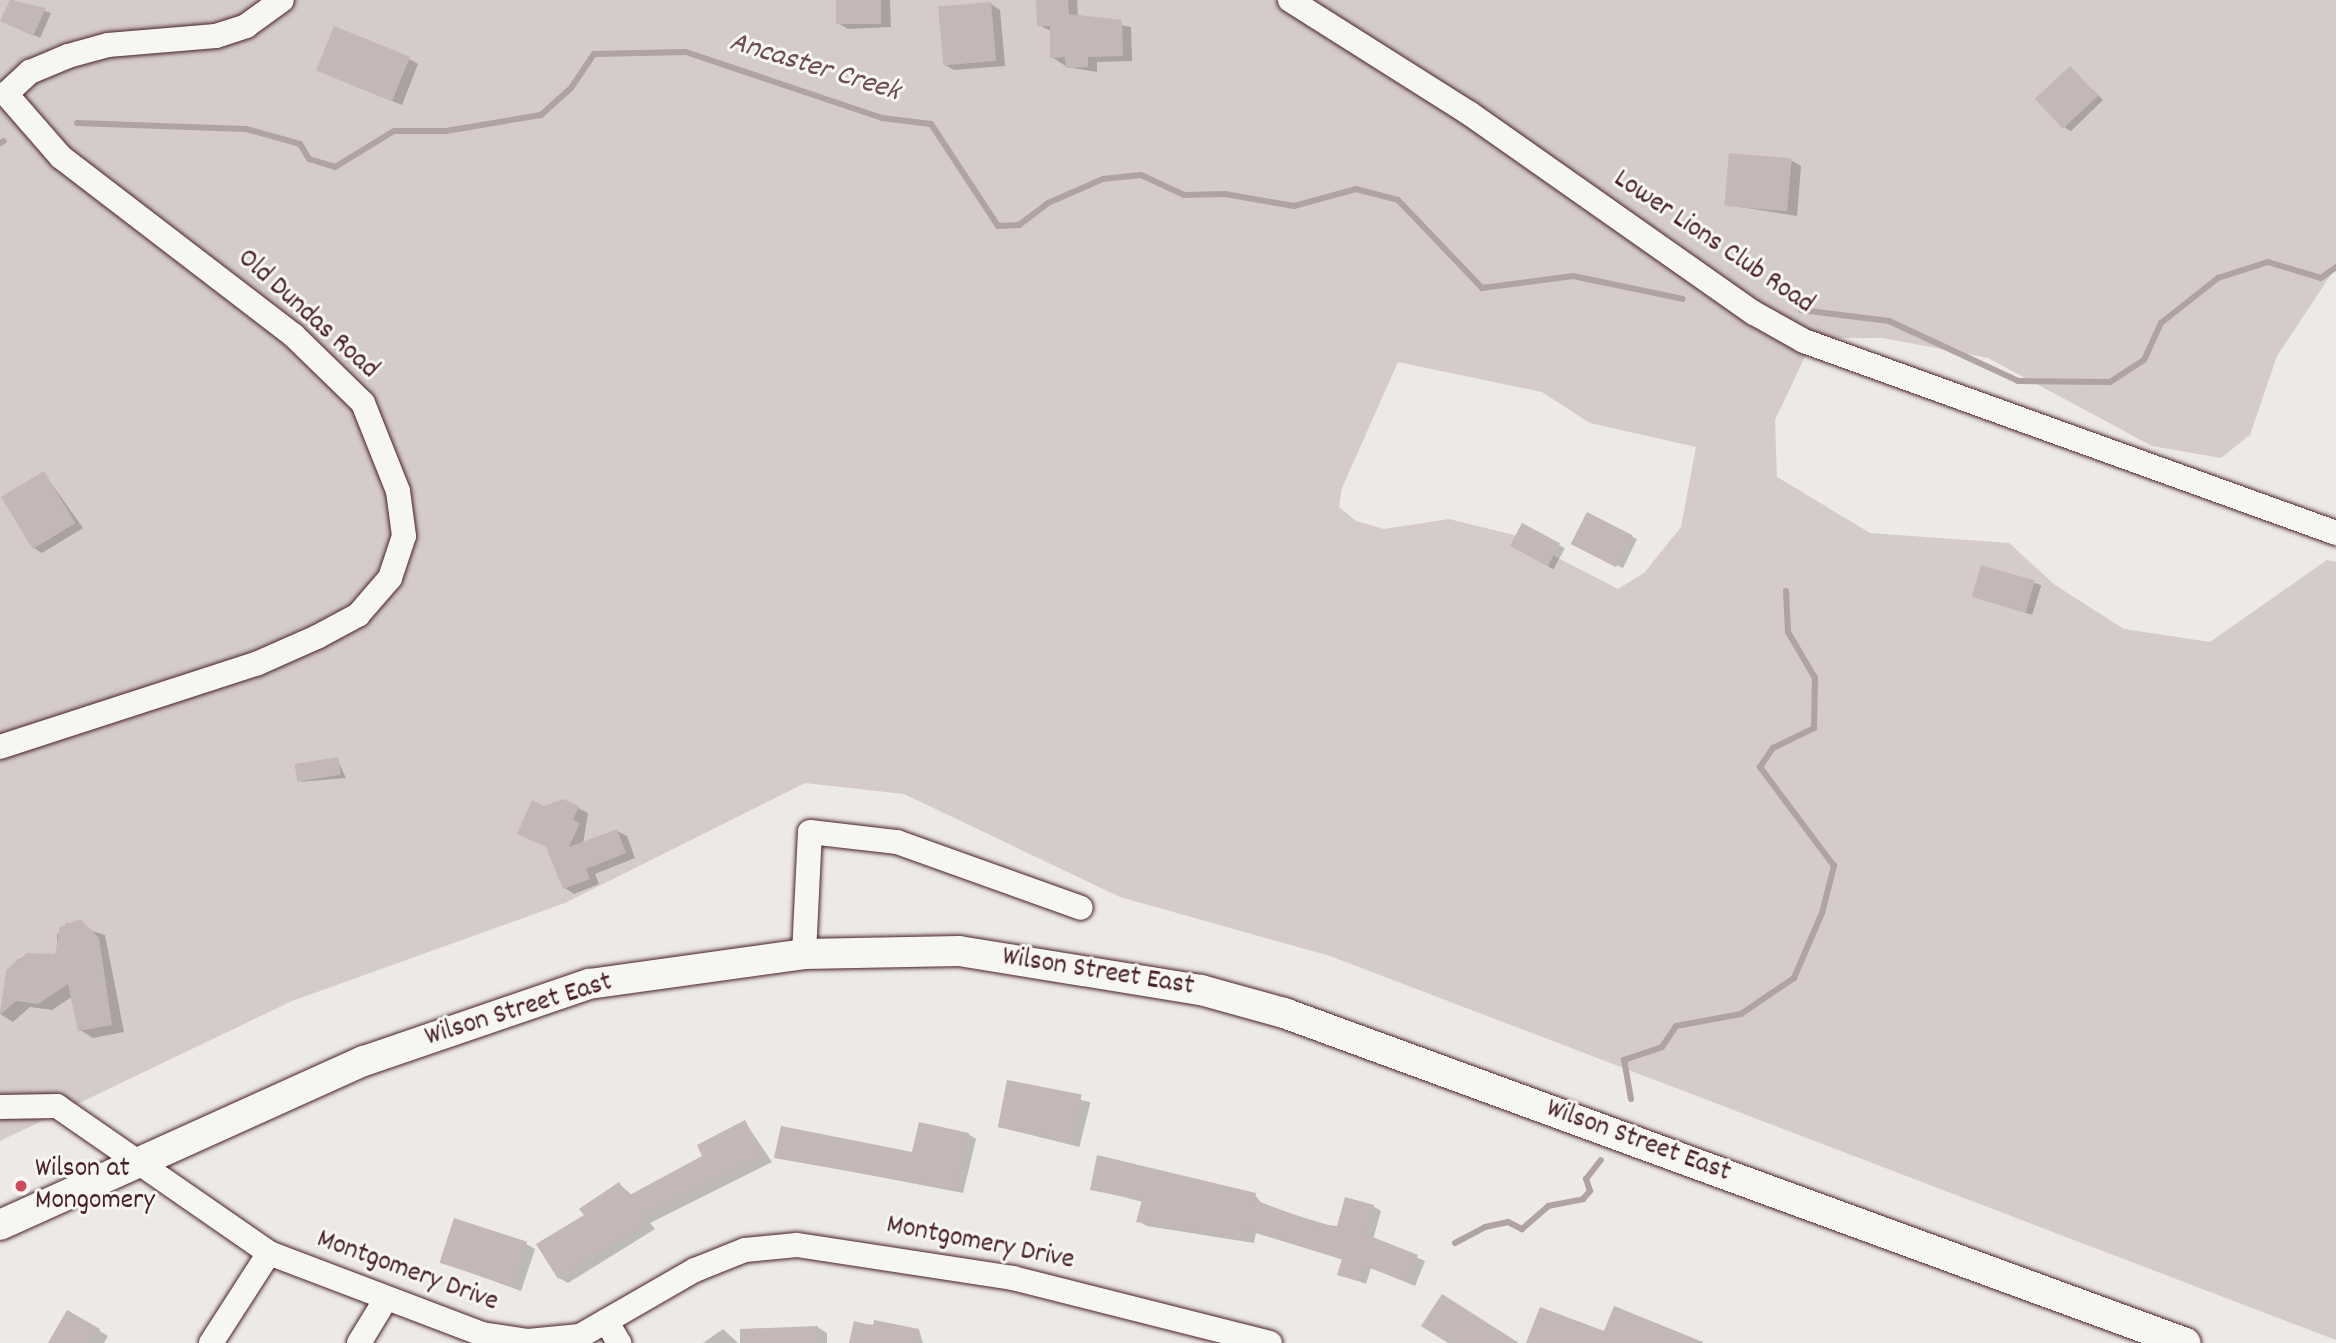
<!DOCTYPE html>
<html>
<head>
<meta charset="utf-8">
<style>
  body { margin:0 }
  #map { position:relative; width:2336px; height:1343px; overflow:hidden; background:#ece9e6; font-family:Dekko,sans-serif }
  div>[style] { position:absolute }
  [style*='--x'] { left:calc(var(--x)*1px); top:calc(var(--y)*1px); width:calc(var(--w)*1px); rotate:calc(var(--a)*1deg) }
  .green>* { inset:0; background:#d4cbca }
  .shadow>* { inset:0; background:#0003; transform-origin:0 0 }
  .stream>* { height:6px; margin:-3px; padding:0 3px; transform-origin:3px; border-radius:3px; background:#b1a2a3 }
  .building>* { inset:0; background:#c4b7b7; transform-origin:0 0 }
  .roads { filter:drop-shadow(0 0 2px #4a1f2b) drop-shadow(0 0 2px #4a1f2b) }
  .minor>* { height:24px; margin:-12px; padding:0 12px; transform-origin:12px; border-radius:12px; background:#f6f6f2 }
  .major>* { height:30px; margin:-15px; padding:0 15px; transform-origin:15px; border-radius:15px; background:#f6f6f2 }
  .dots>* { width:19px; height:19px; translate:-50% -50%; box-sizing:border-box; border:4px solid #f6f6f2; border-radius:50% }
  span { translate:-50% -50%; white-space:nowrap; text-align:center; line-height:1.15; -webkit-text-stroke:6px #f6f6f2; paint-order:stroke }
  .street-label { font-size:28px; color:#4a1f2b }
  .poi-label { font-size:28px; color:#4a1f2b }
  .left { translate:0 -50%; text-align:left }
  .water-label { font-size:30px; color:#6e4d55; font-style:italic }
</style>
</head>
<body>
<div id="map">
  <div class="green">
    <div style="clip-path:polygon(evenodd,0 0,2336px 0,2336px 267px,2277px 356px,2250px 435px,2221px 458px,2152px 446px,1988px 358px,1883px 338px,1824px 338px,1809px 348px,1775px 420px,1777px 477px,1870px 533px,2009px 543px,2055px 585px,2124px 629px,2210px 642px,2327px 560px,2336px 562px,2336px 1340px,1330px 956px,1120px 897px,904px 794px,805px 783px,565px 903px,292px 1001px,0 1141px,0 0,1398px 362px,1542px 392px,1590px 423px,1696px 447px,1681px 527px,1644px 573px,1618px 589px,1514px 535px,1449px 519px,1384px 529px,1356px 521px,1339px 507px,1342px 488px,1398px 362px)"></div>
  </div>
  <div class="shadow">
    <div style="clip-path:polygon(11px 0,51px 13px,40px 38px,2px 20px)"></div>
    <div style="clip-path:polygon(837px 0,890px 0,891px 27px,848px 29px,838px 23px)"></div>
    <div style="clip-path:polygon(1038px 0,1077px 0,1078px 17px,1131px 27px,1132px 61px,1097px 62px,1097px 72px,1067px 67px,1052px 57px,1051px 31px,1039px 25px)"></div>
    <div style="clip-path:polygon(991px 4px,1000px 10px,1005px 66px,954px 70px,945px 65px)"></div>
    <div style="clip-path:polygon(409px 59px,418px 64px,402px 105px,328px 75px)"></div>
    <div style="clip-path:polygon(2071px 69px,2103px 100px,2071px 131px,2065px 128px)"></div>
    <div style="clip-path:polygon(1792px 161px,1801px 166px,1797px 216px,1727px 205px)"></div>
    <div style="clip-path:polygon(44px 473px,83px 528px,42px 553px,32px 547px)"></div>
    <div style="clip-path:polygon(1588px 514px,1637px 539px,1623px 568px,1579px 547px)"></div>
    <div style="left:1523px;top:525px;width:48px;height:24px;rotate:29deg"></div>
    <div style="left:1982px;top:567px;width:62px;height:31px;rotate:17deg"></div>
    <div style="clip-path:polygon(337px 759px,346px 778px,300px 782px)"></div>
    <div style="clip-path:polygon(544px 808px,578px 808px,588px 813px,583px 844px,617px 831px,627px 836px,635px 858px,595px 874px,599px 884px,574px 894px,565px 888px)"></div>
    <div style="clip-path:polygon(67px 923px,105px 935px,124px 1032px,93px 1038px,80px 1030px,73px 996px,52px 1010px,30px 1007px,13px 1022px,0 1014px,7px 971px,18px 959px,57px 956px,57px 935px)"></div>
    <div style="left:1009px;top:1082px;width:84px;height:46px;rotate:14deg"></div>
    <div style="clip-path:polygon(745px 1122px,772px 1162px,650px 1223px,655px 1229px,568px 1283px,559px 1278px,586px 1216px,619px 1184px,632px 1195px,705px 1157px)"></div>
    <div style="clip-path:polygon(968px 1134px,976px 1139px,963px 1193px,776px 1157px,913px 1154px)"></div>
    <div style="clip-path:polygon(1092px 1189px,1255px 1195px,1263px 1205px,1338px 1228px,1373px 1206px,1381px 1211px,1373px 1239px,1425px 1261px,1415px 1286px,1371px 1268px,1366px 1284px,1339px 1274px,1344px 1260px,1256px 1233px,1254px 1243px,1147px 1226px,1138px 1221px,1143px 1202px)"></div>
    <div style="clip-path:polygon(526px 1244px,535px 1249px,521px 1291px,441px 1262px)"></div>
    <div style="clip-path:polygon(68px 1312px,108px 1336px,104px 1343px,50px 1343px)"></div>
    <div style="clip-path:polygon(856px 1323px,919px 1330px,923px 1343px,851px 1343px)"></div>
    <div style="clip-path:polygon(817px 1327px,827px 1333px,827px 1343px,754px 1343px)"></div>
    <div style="clip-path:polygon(723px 1329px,738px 1343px,703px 1343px)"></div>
  </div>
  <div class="stream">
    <div style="--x:77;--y:123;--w:169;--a:2"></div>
    <div style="--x:246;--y:129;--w:56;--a:15.5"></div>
    <div style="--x:300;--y:144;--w:17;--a:59"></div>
    <div style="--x:309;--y:159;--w:27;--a:17"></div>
    <div style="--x:335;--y:167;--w:69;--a:-31.4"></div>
    <div style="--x:394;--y:131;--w:52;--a:0"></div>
    <div style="--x:446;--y:131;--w:96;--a:-9.6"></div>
    <div style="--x:541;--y:115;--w:40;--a:-42"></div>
    <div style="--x:571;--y:88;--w:41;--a:-55.9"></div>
    <div style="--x:594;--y:54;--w:92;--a:-1.2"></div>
    <div style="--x:686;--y:52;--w:207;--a:18.6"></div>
    <div style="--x:882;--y:118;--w:49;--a:7"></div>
    <div style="--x:931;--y:124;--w:122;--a:56.7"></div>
    <div style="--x:998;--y:226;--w:21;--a:-3"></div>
    <div style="--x:1019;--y:225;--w:36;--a:-37"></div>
    <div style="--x:1048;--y:203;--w:60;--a:-23.6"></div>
    <div style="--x:1103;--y:179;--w:38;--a:-6"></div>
    <div style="--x:1141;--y:175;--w:47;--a:24.9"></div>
    <div style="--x:1184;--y:195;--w:41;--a:-1.4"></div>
    <div style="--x:1225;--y:194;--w:70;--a:9.9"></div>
    <div style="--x:1294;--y:206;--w:64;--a:-15.3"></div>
    <div style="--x:1356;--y:189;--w:43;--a:14.7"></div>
    <div style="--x:1398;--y:200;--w:122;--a:46.3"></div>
    <div style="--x:1482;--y:288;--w:92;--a:-7.5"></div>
    <div style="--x:1573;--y:276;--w:112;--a:11.8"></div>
    <div style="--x:0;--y:143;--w:4;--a:-27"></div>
    <div style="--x:1801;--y:310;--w:89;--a:7.1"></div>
    <div style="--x:1889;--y:321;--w:142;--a:24.9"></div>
    <div style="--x:2018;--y:381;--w:92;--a:0.6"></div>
    <div style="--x:2110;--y:382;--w:40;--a:-32.9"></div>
    <div style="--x:2144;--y:360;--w:41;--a:-65.3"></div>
    <div style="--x:2161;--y:323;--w:73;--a:-38.3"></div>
    <div style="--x:2218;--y:278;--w:52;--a:-17.7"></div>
    <div style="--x:2268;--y:262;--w:55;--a:16.8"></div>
    <div style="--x:2321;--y:278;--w:19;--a:-36"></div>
    <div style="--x:1631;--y:1099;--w:40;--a:-100"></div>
    <div style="--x:1624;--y:1060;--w:40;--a:-18.9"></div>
    <div style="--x:1662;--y:1047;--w:25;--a:-56"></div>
    <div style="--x:1676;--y:1026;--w:66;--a:-10.5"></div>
    <div style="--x:1741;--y:1014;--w:64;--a:-34.2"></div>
    <div style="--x:1794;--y:978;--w:71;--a:-66.7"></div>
    <div style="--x:1822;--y:913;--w:49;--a:-75.7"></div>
    <div style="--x:1834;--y:866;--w:124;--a:-126.8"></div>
    <div style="--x:1760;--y:767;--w:23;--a:-56"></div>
    <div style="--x:1773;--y:748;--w:46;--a:-26"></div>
    <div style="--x:1814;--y:728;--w:50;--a:-88.9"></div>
    <div style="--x:1815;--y:678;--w:53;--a:-120.4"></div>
    <div style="--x:1788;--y:632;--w:41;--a:-92.8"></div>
    <div style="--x:1455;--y:1243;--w:34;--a:-28"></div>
    <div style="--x:1485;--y:1227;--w:24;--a:-12"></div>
    <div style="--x:1508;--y:1222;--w:16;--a:27"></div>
    <div style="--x:1522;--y:1229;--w:35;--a:-41"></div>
    <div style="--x:1548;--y:1206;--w:36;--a:-11"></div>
    <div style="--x:1583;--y:1199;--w:11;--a:-49"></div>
    <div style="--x:1590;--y:1191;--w:13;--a:-108"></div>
    <div style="--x:1586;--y:1179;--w:24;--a:-52"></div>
  </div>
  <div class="building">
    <div style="clip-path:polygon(10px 0,46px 8px,33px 36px,0 21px)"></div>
    <div style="left:836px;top:0;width:45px;height:24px"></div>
    <div style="clip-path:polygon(1036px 0,1068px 0,1069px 14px,1122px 20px,1123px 56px,1088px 57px,1088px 67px,1066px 68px,1065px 57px,1050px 58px,1050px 26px,1037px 26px)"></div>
    <div style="left:991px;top:2px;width:59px;height:53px;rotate:85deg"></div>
    <div style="left:334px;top:26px;width:82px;height:48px;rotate:22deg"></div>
    <div style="left:2070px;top:66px;width:41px;height:48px;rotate:47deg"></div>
    <div style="left:1729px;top:153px;width:63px;height:53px;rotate:5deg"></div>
    <div style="left:44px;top:471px;width:61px;height:50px;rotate:59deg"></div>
    <div style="left:1587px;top:512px;width:51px;height:36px;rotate:27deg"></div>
    <div style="left:1522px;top:523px;width:43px;height:26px;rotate:28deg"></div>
    <div style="left:1981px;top:565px;width:56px;height:33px;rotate:16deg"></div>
    <div style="left:338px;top:757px;width:18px;height:44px;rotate:81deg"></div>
    <div style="clip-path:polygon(563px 799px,579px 806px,573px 820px,580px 823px,569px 847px,617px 829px,626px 853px,586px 869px,590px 879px,563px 889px,546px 847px,517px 834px,532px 800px,544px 806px)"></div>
    <div style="clip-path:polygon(80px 919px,99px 938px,112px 1025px,78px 1031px,68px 984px,38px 1004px,16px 1001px,0 1015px,6px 970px,27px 953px,55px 954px,60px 927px)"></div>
    <div style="left:1007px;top:1080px;width:76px;height:48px;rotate:11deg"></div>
    <div style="clip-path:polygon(745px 1120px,764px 1157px,643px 1217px,647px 1224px,558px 1279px,536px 1244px,584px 1215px,579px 1209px,619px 1182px,628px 1196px,702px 1156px,697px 1145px)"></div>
    <div style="clip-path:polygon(919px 1122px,969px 1133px,956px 1190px,774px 1158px,781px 1126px,912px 1152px)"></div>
    <div style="clip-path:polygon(1097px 1155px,1256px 1193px,1255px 1200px,1319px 1224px,1337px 1226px,1345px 1197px,1374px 1205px,1365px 1234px,1418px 1255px,1407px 1282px,1362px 1265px,1358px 1281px,1337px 1275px,1342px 1259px,1248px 1230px,1246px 1240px,1136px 1222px,1142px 1200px,1090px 1190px)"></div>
    <div style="left:454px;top:1218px;width:77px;height:47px;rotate:18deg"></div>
    <div style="clip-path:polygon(1442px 1294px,1519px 1343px,1448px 1343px,1421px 1326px)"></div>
    <div style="clip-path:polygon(1614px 1306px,1703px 1342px,1703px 1343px,1526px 1343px,1540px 1307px,1604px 1331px)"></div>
    <div style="clip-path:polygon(67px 1310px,100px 1329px,91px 1343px,48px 1343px)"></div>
    <div style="clip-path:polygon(874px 1320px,919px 1329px,916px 1343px,849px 1343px,854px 1321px,873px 1326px)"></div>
    <div style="clip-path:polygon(818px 1326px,818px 1343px,740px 1343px,740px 1329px)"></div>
  </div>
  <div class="roads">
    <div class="minor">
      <div style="--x:1290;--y:0;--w:212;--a:32.3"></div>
      <div style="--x:1469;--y:113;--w:348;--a:35.1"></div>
      <div style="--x:1754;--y:313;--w:57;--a:29.2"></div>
      <div style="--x:1804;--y:341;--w:566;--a:19.84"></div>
      <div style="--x:6;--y:94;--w:33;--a:-43"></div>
      <div style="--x:30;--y:72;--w:41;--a:-22.8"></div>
      <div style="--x:68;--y:56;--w:41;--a:-15.4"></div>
      <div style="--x:108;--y:45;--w:108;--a:-4.8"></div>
      <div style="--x:216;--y:36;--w:32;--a:-18"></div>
      <div style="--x:246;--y:26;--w:44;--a:-35.8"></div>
      <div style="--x:0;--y:747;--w:269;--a:-18"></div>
      <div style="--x:256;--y:664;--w:67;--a:-23.9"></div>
      <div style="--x:317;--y:637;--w:47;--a:-28.2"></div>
      <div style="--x:358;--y:615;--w:49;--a:-49.1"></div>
      <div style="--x:390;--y:578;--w:44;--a:-71.6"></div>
      <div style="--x:404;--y:536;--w:45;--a:-97.6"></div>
      <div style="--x:398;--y:491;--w:95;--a:-111.7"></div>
      <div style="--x:363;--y:403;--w:98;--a:-135.8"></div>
      <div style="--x:293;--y:335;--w:292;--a:-142.5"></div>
      <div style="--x:61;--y:157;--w:84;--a:-131.1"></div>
      <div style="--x:804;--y:954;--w:122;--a:-87.2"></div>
      <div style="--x:810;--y:832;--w:88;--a:6.6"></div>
      <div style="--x:897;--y:842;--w:195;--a:19.7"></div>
      <div style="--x:0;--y:1107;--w:57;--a:-1"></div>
      <div style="--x:57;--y:1106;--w:258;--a:34.7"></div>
      <div style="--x:269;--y:1253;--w:228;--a:20.8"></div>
      <div style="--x:482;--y:1334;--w:47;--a:8.7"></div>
      <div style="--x:528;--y:1341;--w:52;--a:-5.5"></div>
      <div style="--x:580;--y:1336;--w:133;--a:-29.9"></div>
      <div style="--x:695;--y:1270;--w:54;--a:-21.8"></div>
      <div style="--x:745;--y:1250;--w:52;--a:-5.5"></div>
      <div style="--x:797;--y:1245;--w:219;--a:8.7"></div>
      <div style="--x:1013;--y:1278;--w:265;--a:14.2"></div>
      <div style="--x:606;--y:1321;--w:26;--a:59"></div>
      <div style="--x:211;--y:1343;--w:107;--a:-57.2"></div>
      <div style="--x:359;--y:1343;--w:48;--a:-58.6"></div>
    </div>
    <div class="major">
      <div style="--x:0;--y:1225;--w:399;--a:-24.3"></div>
      <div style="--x:364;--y:1061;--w:238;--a:-18.9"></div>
      <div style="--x:589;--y:984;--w:217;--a:-7.9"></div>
      <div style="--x:804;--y:954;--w:155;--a:-1.1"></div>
      <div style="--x:959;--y:951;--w:245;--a:9.2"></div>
      <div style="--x:1201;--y:990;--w:86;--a:15.5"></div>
      <div style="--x:1284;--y:1013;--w:960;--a:20.1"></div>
    </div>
  </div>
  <div class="dots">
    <div style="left:21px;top:1186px;background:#d1495b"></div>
  </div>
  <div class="street-label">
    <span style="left:1713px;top:243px;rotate:34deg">Lower Lions Club Road</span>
    <span style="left:307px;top:315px;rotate:42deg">Old Dundas Road</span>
    <span style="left:1098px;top:973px;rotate:9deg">Wilson Street East</span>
    <span style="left:519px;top:1011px;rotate:-17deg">Wilson Street East</span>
    <span style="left:1638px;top:1142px;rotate:20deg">Wilson Street East</span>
    <span style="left:980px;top:1244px;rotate:11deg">Montgomery Drive</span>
    <span style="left:407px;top:1272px;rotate:20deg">Montgomery Drive</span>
  </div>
  <div class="poi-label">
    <span class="left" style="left:35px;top:1186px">Wilson at<br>Mongomery</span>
  </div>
  <div class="water-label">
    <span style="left:814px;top:69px;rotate:17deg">Ancaster Creek</span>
  </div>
</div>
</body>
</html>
